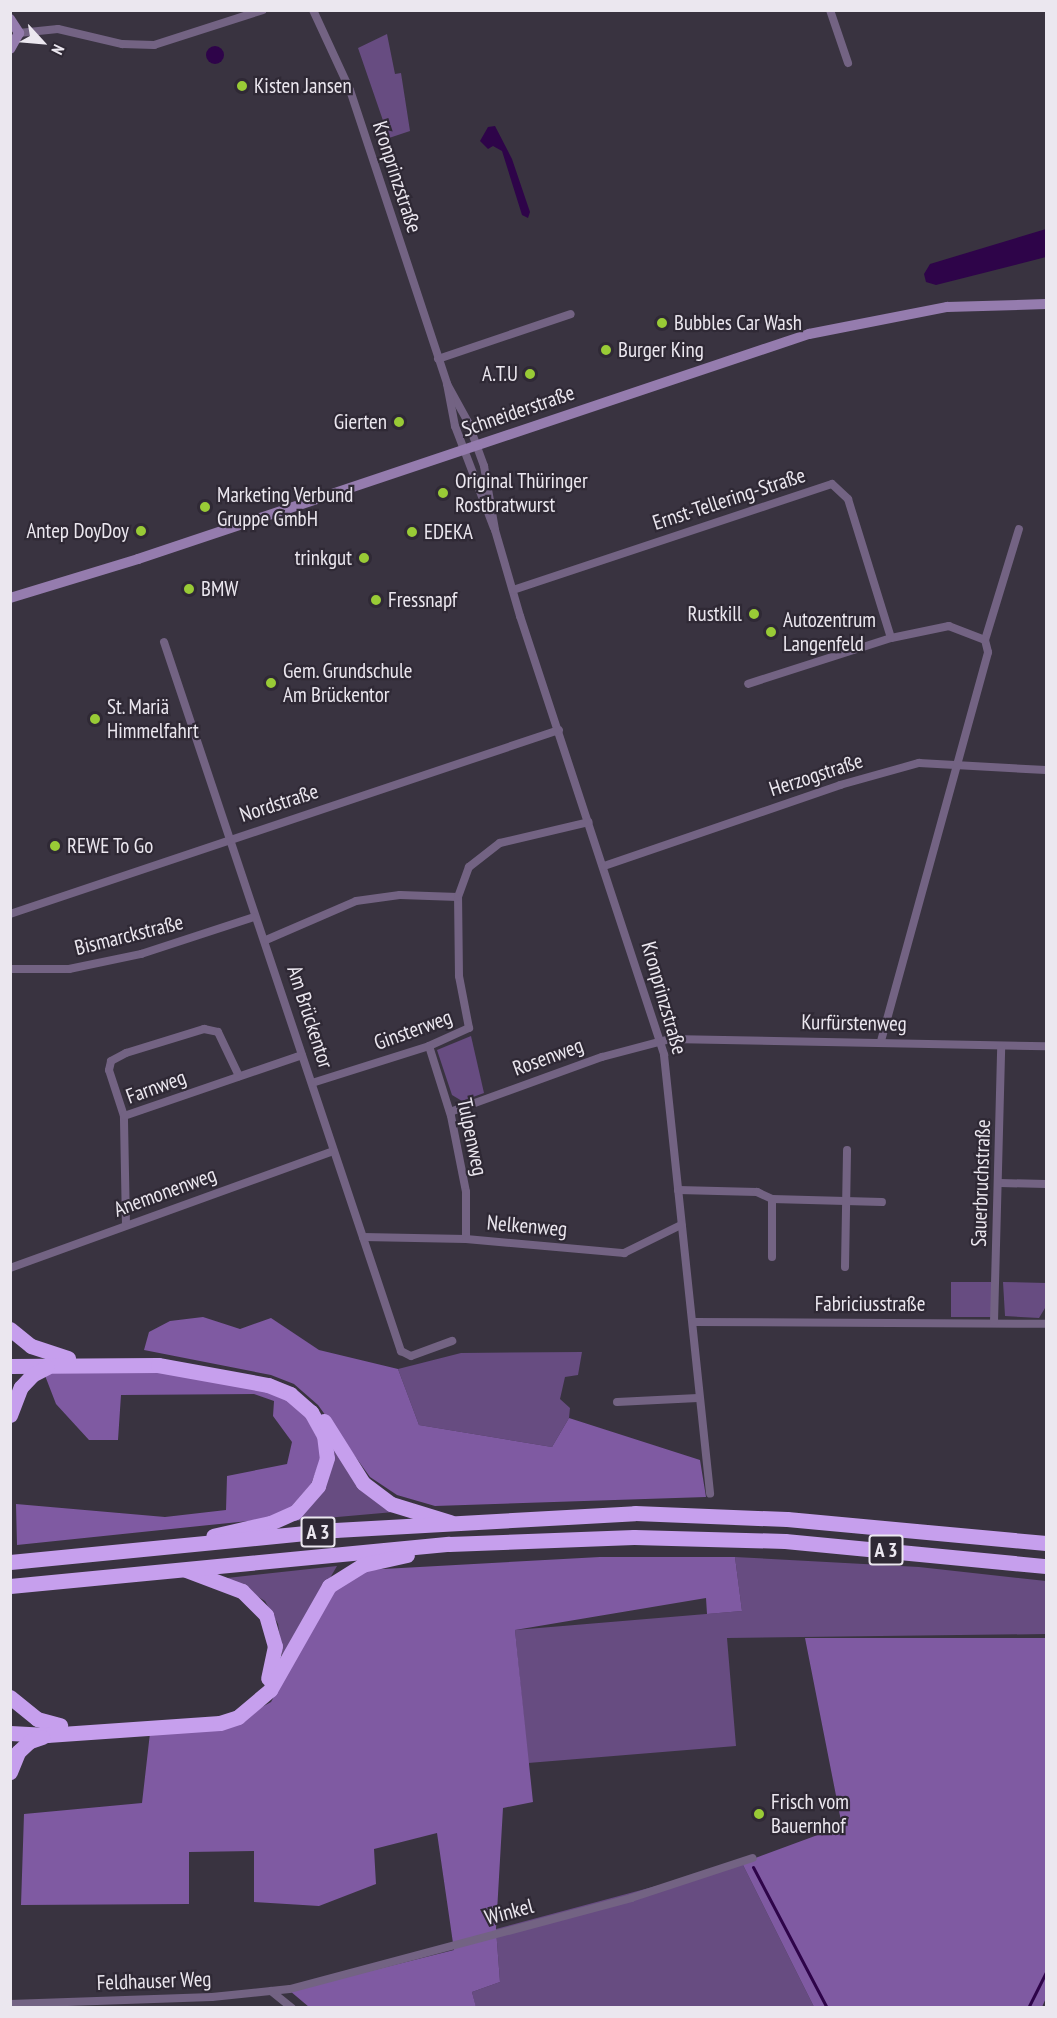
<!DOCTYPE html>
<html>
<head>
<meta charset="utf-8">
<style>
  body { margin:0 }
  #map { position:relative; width:1057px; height:2018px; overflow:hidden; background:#393340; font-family:"PT Sans Narrow",sans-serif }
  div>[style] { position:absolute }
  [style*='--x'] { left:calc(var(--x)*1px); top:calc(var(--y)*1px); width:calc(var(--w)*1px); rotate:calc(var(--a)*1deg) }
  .green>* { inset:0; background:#674c81; transform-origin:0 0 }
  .forest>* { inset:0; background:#7f5aa2 }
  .water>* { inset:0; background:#2e0449 }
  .round { border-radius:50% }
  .stream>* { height:3px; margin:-1.5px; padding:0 1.5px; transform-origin:1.5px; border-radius:1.5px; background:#2e0449 }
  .minor>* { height:8px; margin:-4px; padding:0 4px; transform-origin:4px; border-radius:4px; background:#736383 }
  .secondary>* { height:10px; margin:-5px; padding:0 5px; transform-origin:5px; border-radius:5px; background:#957cae }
  .motorway>* { height:15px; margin:-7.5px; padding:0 7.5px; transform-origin:7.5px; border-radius:7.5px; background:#c69fed }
  .dots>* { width:16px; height:16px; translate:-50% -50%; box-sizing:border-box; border:3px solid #2f2935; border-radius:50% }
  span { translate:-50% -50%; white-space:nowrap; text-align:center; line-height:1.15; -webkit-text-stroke:4.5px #2f2935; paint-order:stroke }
  .shield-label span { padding:2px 4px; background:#2f2935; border:2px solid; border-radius:4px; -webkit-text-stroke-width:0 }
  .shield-label { font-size:20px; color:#ebe7ef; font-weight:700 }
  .poi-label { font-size:21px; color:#ebe7ef }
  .left { translate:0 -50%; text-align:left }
  .right { translate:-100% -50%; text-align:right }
  .street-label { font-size:21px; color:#ebe7ef }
  .frame { position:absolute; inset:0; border:12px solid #ebe7ef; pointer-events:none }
  .north { position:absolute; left:12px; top:12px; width:60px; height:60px; -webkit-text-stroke:4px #2f2935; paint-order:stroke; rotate:116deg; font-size:16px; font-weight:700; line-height:24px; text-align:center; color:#ebe7ef }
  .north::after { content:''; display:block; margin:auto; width:21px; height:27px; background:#ebe7ef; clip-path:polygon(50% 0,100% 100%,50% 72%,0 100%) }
</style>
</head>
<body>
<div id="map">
  <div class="green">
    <div style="clip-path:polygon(387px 34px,395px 74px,401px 73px,410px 131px,389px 138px,358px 48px)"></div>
    <div style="clip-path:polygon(471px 1036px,484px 1093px,462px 1101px,452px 1095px,437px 1050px)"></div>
    <div style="left:951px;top:1282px;width:40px;height:35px"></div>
    <div style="clip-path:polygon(1003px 1282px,1046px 1283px,1046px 1318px,1045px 1308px,1039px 1318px,1005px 1316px)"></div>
    <div style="clip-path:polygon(582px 1352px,578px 1375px,565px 1377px,560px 1399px,570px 1408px,569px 1418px,552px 1447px,419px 1425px,398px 1369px,461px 1353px)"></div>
    <div style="clip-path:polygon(333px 1446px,394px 1512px,292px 1521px,308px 1509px,325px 1486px)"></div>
    <div style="clip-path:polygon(735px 1557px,919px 1567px,1046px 1581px,1046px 1634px,727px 1638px,736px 1746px,528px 1763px,515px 1630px,742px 1611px)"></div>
    <div style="clip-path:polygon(337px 1566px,283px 1659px,278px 1624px,265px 1601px,227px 1578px)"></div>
    <div style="clip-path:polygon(742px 1863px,814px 2007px,476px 2008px,472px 1992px,500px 1982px,496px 1929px)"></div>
  </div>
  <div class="forest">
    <div style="clip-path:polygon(203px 1317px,240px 1329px,271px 1318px,319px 1350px,398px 1369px,419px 1425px,552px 1447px,569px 1418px,700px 1460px,706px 1497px,435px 1506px,397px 1495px,370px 1477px,318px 1405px,294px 1384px,271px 1375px,144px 1350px,149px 1332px,170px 1321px)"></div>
    <div style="clip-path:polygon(57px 1370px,156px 1372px,267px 1391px,288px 1399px,306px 1417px,318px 1439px,321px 1458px,311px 1484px,290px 1508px,267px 1519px,17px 1545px,16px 1504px,165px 1517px,226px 1510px,227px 1476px,287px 1464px,292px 1442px,273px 1416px,274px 1401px,254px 1394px,121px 1395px,118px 1440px,89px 1440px,56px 1404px,44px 1373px)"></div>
    <div style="clip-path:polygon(600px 1557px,735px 1557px,742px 1611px,707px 1614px,706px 1598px,515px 1630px,533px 1802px,503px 1808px,496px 1929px,500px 1982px,472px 1992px,476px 2007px,309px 2007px,290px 1991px,454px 1950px,437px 1833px,374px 1849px,376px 1884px,319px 1906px,254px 1902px,254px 1851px,189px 1852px,189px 1904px,21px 1905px,24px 1814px,142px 1803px,150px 1733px,237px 1721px,271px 1702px,331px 1593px,365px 1570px)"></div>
    <div style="clip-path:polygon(805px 1638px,1046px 1638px,1046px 1998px,1042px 2007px,814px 2007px,742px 1863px,842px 1826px)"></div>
  </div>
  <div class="water">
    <div class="round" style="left:206px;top:46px;width:18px;height:18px"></div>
    <div style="clip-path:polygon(495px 126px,512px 159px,530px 212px,528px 218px,522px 215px,502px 151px,493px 146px,488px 149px,480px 141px,488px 127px)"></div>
    <div style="clip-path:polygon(1046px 229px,1046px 257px,936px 285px,926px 282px,924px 274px,930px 264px)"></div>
  </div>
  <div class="stream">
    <div style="--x:753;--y:1867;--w:159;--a:62.3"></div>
    <div style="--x:1028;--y:2008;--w:40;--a:-63.4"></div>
  </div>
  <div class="minor">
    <div style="--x:313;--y:10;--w:88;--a:65.2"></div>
    <div style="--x:350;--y:90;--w:310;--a:71.7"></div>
    <div style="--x:447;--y:384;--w:43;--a:61.1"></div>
    <div style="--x:468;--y:422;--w:47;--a:70"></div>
    <div style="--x:484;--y:466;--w:65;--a:80.2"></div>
    <div style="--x:495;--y:530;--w:90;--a:73.8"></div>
    <div style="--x:520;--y:616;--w:462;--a:71.8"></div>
    <div style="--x:664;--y:1055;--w:441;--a:84"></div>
    <div style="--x:830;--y:10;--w:56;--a:71.2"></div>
    <div style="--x:19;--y:33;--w:39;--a:-6"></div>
    <div style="--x:58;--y:29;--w:66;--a:13.2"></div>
    <div style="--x:122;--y:44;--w:32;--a:2"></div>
    <div style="--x:154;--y:45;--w:114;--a:-17.8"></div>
    <div style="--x:438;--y:359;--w:140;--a:-18.7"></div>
    <div style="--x:447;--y:384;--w:43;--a:79.2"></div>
    <div style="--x:455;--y:426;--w:109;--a:69.1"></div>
    <div style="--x:513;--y:590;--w:336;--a:-18.4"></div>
    <div style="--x:832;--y:484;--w:22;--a:43"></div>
    <div style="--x:848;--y:499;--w:145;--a:72.8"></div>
    <div style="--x:891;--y:638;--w:150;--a:162.2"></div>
    <div style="--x:985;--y:640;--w:116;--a:-73"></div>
    <div style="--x:164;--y:642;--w:748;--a:71.52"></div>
    <div style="--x:401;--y:1351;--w:11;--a:27"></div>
    <div style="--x:411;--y:1356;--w:44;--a:-20.1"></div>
    <div style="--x:604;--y:866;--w:250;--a:-18.9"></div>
    <div style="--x:840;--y:785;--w:82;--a:-15.6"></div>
    <div style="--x:919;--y:763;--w:127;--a:3.2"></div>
    <div style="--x:10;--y:914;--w:579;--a:-18.53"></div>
    <div style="--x:266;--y:940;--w:98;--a:-23.4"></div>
    <div style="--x:356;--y:901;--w:44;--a:-7.8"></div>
    <div style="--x:400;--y:895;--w:58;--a:2"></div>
    <div style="--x:10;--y:969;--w:59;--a:0"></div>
    <div style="--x:69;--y:969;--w:74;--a:-11.8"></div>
    <div style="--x:141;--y:954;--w:119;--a:-18.1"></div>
    <div style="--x:881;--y:1041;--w:403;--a:-74.6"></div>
    <div style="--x:988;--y:652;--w:12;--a:-104"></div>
    <div style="--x:985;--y:640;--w:39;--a:-159"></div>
    <div style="--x:949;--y:626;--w:59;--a:168.3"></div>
    <div style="--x:429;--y:1046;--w:73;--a:72.6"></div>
    <div style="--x:451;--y:1116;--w:77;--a:78.8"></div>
    <div style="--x:466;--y:1192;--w:47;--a:90"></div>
    <div style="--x:312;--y:1083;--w:123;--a:-17.5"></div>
    <div style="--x:429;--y:1046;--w:44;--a:-24.2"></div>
    <div style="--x:469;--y:1028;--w:53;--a:-100.9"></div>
    <div style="--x:459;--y:976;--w:79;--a:-90.7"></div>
    <div style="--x:458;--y:897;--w:32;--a:-70"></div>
    <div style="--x:469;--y:867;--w:39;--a:-38"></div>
    <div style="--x:500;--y:843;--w:91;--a:-13.3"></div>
    <div style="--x:450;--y:1112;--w:162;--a:-19.9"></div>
    <div style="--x:602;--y:1057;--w:70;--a:-14.8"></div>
    <div style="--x:670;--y:1039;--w:376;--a:1.1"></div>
    <div style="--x:124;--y:1116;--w:48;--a:-108.1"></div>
    <div style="--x:109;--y:1070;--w:9;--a:-77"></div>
    <div style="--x:111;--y:1061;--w:17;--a:-28"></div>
    <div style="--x:126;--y:1053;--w:82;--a:-17.1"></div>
    <div style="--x:204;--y:1029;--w:14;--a:12"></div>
    <div style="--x:218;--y:1032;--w:49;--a:64.5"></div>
    <div style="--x:1000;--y:1183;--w:46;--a:1.2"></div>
    <div style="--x:678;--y:1190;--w:79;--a:1.5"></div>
    <div style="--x:757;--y:1192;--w:17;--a:25"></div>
    <div style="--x:772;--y:1199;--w:110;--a:1.6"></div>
    <div style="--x:772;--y:1199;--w:58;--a:90"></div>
    <div style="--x:126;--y:1225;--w:109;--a:-91.1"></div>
    <div style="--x:124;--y:1116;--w:188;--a:-18.9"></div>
    <div style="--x:363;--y:1237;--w:103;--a:1.1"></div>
    <div style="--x:466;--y:1239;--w:159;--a:5.1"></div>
    <div style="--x:624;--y:1253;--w:64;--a:-26.2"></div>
    <div style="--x:845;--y:1267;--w:117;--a:-89"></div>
    <div style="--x:10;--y:1268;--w:344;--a:-19.9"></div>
    <div style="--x:693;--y:1322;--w:353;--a:0.3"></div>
    <div style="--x:994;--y:1322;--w:276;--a:-88.5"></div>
    <div style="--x:617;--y:1402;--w:81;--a:-2.8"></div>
    <div style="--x:271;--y:1991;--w:27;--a:39"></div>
    <div style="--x:10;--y:2004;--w:202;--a:-2"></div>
    <div style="--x:212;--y:1997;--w:78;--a:-5.9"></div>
    <div style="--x:290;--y:1989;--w:353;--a:-14.9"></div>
    <div style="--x:631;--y:1898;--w:128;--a:-18.2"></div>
  </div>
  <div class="secondary">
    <div style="--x:10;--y:19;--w:17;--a:57"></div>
    <div style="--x:19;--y:33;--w:18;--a:119"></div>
    <div style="--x:10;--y:598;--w:134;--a:-16.9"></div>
    <div style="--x:138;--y:559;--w:708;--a:-18.54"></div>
    <div style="--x:809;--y:334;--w:141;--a:-11.1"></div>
    <div style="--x:947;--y:307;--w:99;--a:-1.7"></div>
  </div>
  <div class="motorway">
    <div style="--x:10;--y:1329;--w:27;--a:39"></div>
    <div style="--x:31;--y:1346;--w:39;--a:18"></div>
    <div style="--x:10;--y:1366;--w:148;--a:-0.4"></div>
    <div style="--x:158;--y:1365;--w:112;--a:10.3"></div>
    <div style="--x:268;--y:1385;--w:24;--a:22"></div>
    <div style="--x:290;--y:1394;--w:28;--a:41"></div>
    <div style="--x:311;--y:1412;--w:26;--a:61"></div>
    <div style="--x:324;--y:1435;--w:23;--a:83"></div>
    <div style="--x:327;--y:1458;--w:29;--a:108"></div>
    <div style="--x:318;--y:1486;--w:35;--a:131"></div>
    <div style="--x:295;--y:1512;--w:27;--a:156"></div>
    <div style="--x:270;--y:1523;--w:58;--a:167.2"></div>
    <div style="--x:10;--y:1415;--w:30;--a:-69"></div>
    <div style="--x:21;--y:1387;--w:16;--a:-47"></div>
    <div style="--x:32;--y:1375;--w:17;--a:-28"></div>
    <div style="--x:324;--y:1421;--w:73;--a:57.8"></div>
    <div style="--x:363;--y:1483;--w:35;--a:37"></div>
    <div style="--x:391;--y:1504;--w:62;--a:17"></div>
    <div style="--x:10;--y:1562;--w:327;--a:-5.6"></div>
    <div style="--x:335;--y:1530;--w:300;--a:-3.2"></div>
    <div style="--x:635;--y:1513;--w:152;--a:2.3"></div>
    <div style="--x:787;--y:1519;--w:260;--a:5.3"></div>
    <div style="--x:186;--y:1570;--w:60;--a:20.6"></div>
    <div style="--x:242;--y:1591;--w:34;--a:45"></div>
    <div style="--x:266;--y:1615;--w:32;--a:74"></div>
    <div style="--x:275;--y:1646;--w:33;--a:102"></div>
    <div style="--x:10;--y:1586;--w:441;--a:-5.5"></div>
    <div style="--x:449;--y:1544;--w:185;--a:-2.2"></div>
    <div style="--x:634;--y:1537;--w:151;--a:1.5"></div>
    <div style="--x:785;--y:1541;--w:262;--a:5.5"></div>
    <div style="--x:10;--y:1697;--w:35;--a:39"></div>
    <div style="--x:37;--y:1719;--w:24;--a:15"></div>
    <div style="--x:10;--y:1733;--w:37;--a:3"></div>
    <div style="--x:47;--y:1735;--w:173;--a:-4"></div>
    <div style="--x:220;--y:1723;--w:19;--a:-18"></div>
    <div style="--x:238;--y:1717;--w:42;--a:-40.2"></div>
    <div style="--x:270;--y:1690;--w:120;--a:-60.4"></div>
    <div style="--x:329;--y:1586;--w:39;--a:-32"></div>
    <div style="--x:362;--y:1565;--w:46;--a:-12.5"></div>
    <div style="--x:10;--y:1772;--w:22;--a:-68"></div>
    <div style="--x:18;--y:1752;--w:16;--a:-43"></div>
    <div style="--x:30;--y:1741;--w:13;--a:-18"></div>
  </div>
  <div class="dots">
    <div style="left:242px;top:86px;background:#99cb36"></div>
    <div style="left:662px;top:323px;background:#99cb36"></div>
    <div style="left:606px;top:350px;background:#99cb36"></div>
    <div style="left:530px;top:374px;background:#99cb36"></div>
    <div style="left:399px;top:422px;background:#99cb36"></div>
    <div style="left:443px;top:493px;background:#99cb36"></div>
    <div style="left:205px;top:507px;background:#99cb36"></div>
    <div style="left:141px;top:531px;background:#99cb36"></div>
    <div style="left:412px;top:532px;background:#99cb36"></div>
    <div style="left:364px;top:558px;background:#99cb36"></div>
    <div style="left:189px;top:589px;background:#99cb36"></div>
    <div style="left:376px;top:600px;background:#99cb36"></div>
    <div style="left:754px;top:614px;background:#99cb36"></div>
    <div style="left:771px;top:632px;background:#99cb36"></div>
    <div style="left:271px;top:683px;background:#99cb36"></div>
    <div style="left:95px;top:719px;background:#99cb36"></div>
    <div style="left:55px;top:846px;background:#99cb36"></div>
    <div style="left:759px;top:1814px;background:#99cb36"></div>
  </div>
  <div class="shield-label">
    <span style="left:318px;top:1532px">A 3</span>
    <span style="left:886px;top:1550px">A 3</span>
  </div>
  <div class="poi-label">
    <span class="left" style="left:254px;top:86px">Kisten Jansen</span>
    <span class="left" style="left:674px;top:323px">Bubbles Car Wash</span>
    <span class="left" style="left:618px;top:350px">Burger King</span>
    <span class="right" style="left:518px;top:374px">A.T.U</span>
    <span class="right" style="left:387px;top:422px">Gierten</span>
    <span class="left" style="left:455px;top:493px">Original Thüringer<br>Rostbratwurst</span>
    <span class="left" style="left:217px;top:507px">Marketing Verbund<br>Gruppe GmbH</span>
    <span class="right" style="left:129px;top:531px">Antep DoyDoy</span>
    <span class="left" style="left:424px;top:532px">EDEKA</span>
    <span class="right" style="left:352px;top:558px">trinkgut</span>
    <span class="left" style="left:201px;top:589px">BMW</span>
    <span class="left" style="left:388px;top:600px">Fressnapf</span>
    <span class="right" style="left:742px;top:614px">Rustkill</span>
    <span class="left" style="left:783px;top:632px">Autozentrum<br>Langenfeld</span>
    <span class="left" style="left:283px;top:683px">Gem. Grundschule<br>Am Brückentor</span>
    <span class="left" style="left:107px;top:719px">St. Mariä<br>Himmelfahrt</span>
    <span class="left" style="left:67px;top:846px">REWE To Go</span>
    <span class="left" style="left:771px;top:1814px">Frisch vom<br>Bauernhof</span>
  </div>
  <div class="street-label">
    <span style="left:397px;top:177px;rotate:72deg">Kronprinzstraße</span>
    <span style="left:518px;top:411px;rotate:-19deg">Schneiderstraße</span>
    <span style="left:729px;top:499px;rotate:-18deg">Ernst-Tellering-Straße</span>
    <span style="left:816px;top:775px;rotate:-18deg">Herzogstraße</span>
    <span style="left:279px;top:803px;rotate:-18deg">Nordstraße</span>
    <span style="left:129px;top:935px;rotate:-14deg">Bismarckstraße</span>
    <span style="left:664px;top:998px;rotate:74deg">Kronprinzstraße</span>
    <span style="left:310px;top:1017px;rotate:72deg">Am Brückentor</span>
    <span style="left:854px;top:1023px;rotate:1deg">Kurfürstenweg</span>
    <span style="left:413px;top:1030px;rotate:-20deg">Ginsterweg</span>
    <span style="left:548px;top:1057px;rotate:-20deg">Rosenweg</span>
    <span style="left:156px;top:1087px;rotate:-20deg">Farnweg</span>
    <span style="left:472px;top:1137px;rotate:78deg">Tulpenweg</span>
    <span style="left:981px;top:1183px;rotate:-88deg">Sauerbruchstraße</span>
    <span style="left:165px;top:1192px;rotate:-20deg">Anemonenweg</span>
    <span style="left:527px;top:1226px;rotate:5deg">Nelkenweg</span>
    <span style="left:870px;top:1304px">Fabriciusstraße</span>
    <span style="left:509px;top:1912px;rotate:-15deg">Winkel</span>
    <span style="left:154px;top:1981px;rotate:-2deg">Feldhauser Weg</span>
  </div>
  <div class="frame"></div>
  <div class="north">N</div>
</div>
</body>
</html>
